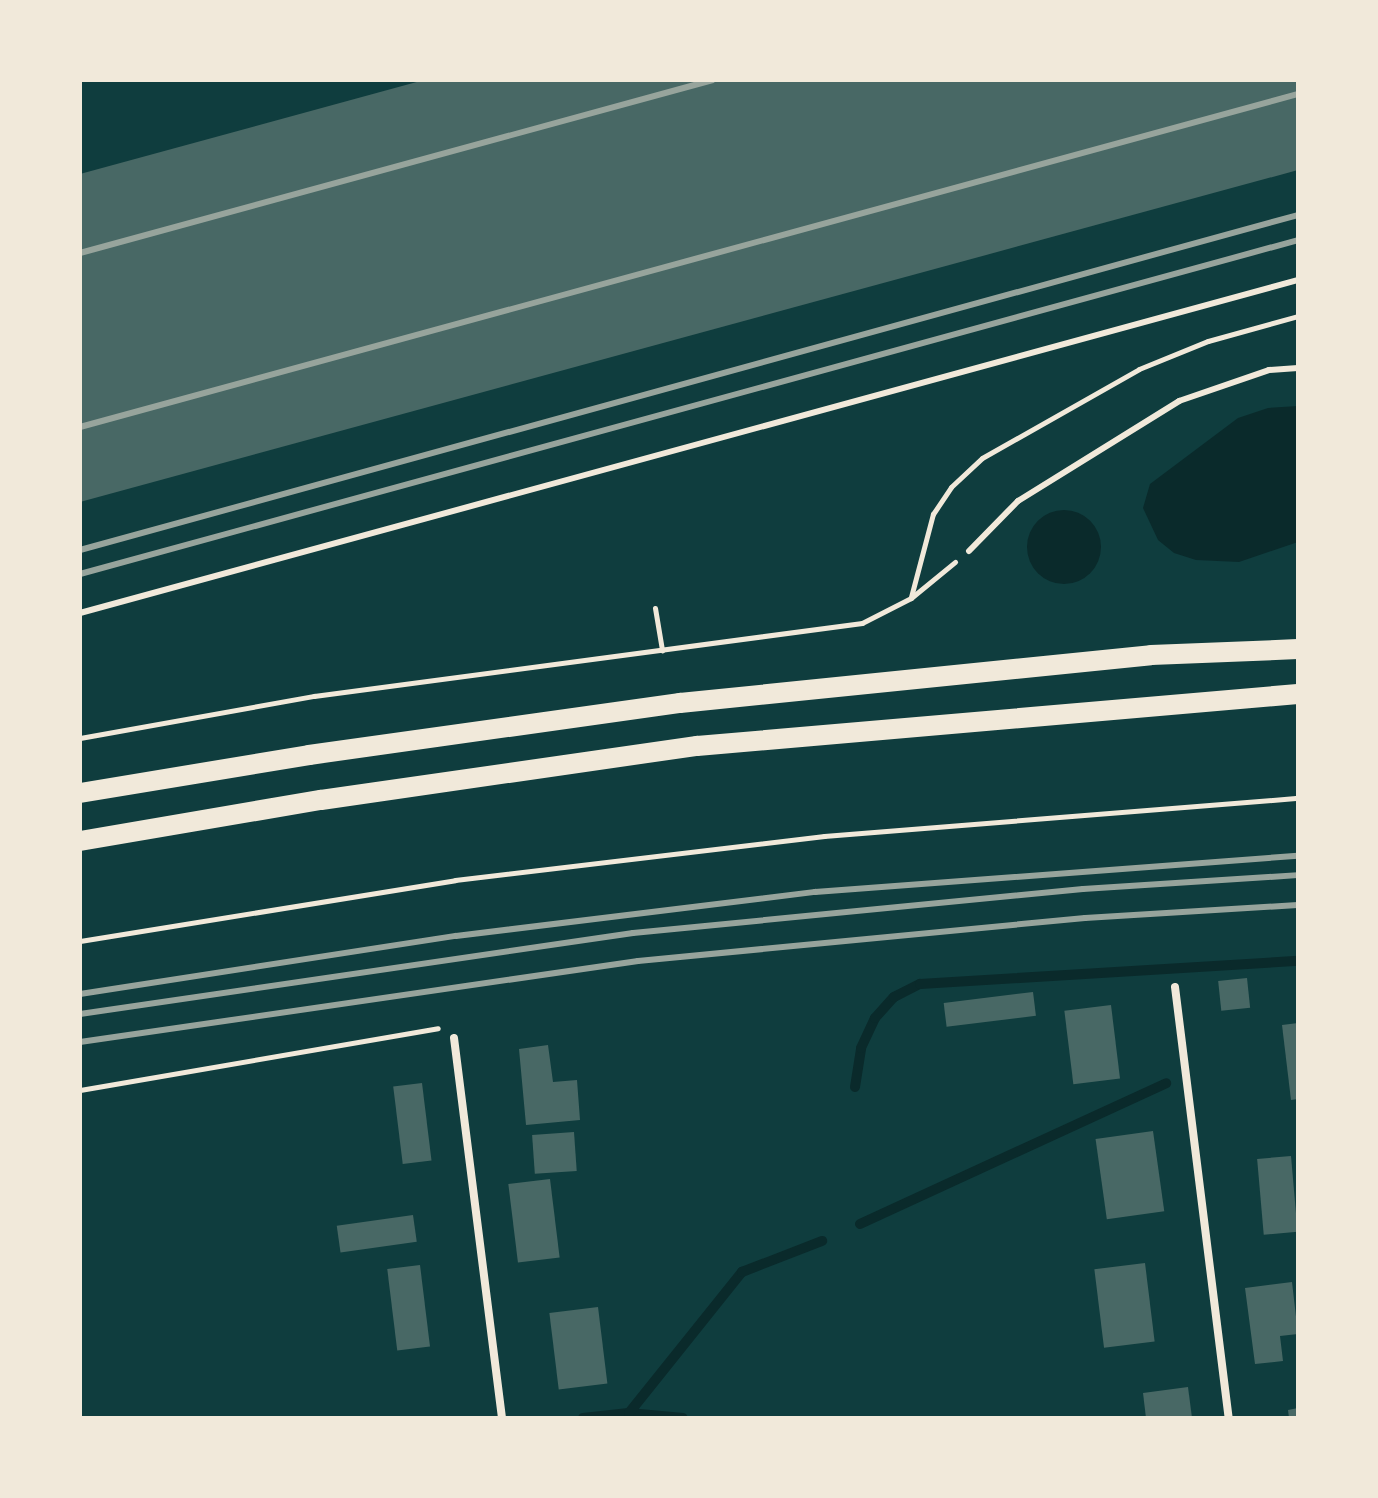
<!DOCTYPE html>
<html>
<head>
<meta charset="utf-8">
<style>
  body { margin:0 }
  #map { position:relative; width:1378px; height:1498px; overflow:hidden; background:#0f3d3e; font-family:Signika,sans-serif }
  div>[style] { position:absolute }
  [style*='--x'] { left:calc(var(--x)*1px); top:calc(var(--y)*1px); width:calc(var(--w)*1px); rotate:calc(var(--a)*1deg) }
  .water>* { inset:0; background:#0a2a2b }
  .round { border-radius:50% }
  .stream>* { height:10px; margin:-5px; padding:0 5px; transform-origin:5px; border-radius:5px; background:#0a2a2b }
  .building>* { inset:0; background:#486865; transform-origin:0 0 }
  .path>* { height:5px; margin:-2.5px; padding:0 2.5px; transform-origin:2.5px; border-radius:2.5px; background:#f1e9da }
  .service>* { height:6px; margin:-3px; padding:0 3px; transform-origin:3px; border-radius:3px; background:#f1e9da }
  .minor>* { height:8px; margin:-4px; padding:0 4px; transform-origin:4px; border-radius:4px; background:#f1e9da }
  .primary>* { height:20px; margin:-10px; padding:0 10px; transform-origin:10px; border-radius:10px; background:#f1e9da }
  .rail>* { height:6px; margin:-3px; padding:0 3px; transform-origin:3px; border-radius:3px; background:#97a49c }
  span { translate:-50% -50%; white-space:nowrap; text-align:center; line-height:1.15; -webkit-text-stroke:7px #f1e9da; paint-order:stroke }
  .frame { position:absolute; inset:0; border:82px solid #f1e9da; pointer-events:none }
</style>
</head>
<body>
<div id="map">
  <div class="water">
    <div style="clip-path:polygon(1298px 406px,1298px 542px,1239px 562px,1196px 560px,1174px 553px,1158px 540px,1143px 508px,1150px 484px,1238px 418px,1268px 408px)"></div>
    <div class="round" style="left:1027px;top:510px;width:74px;height:74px"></div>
  </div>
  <div class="stream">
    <div style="--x:855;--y:1087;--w:39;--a:-81"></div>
    <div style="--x:861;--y:1048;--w:33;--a:-65"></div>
    <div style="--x:875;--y:1018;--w:28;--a:-48"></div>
    <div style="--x:894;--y:997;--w:29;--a:-27"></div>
    <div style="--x:920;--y:984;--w:379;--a:-3.5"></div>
    <div style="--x:860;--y:1224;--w:337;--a:-24.7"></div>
    <div style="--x:629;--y:1413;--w:54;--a:5.3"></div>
    <div style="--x:583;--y:1418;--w:46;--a:-6.2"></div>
    <div style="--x:629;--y:1413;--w:181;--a:-51.3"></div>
    <div style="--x:742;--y:1272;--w:86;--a:-21.2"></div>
  </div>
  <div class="building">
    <div style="clip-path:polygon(424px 80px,1298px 80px,1298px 170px,80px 502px,80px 174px)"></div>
    <div style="left:1247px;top:978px;width:30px;height:29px;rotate:84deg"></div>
    <div style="left:1033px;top:992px;width:24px;height:90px;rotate:83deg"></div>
    <div style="left:1111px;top:1005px;width:74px;height:47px;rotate:83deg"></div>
    <div style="clip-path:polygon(1298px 1023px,1298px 1099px,1291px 1100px,1282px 1025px)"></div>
    <div style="clip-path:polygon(548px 1045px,553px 1082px,577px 1080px,580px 1120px,526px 1125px,519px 1049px)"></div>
    <div style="left:422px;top:1083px;width:78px;height:29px;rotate:83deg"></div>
    <div style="left:1153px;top:1131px;width:81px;height:58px;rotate:82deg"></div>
    <div style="left:574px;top:1132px;width:39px;height:42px;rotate:86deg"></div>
    <div style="left:1291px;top:1156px;width:76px;height:34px;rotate:85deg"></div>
    <div style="left:550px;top:1179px;width:79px;height:42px;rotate:83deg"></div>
    <div style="left:413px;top:1215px;width:27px;height:77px;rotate:82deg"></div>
    <div style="left:1145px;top:1263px;width:79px;height:51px;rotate:83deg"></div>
    <div style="left:420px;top:1265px;width:82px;height:33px;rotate:83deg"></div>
    <div style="clip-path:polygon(1292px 1282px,1298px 1334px,1280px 1336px,1283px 1361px,1255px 1364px,1245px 1288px)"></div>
    <div style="left:598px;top:1307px;width:77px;height:49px;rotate:83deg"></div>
    <div style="clip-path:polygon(1188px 1387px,1192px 1418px,1146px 1418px,1143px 1393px)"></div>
    <div style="clip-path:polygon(1298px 1408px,1298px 1418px,1289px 1418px,1288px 1410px)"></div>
  </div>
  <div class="path">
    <div style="--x:911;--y:597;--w:86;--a:-75.2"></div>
    <div style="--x:933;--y:514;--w:32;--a:-56"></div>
    <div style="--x:951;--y:487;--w:42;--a:-43.1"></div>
    <div style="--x:982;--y:458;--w:180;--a:-29.5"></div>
    <div style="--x:1139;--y:369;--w:74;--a:-22.1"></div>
    <div style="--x:1208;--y:341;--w:93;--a:-15.5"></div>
    <div style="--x:655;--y:608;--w:43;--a:80.5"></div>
    <div style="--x:80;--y:738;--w:238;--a:-10.2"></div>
    <div style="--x:314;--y:696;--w:553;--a:-7.59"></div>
    <div style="--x:862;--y:623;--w:55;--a:-27"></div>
    <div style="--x:911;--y:598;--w:57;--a:-39.3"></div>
    <div style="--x:80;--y:941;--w:380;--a:-9.2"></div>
    <div style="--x:455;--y:880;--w:372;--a:-6.8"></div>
    <div style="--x:824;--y:836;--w:476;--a:-4.6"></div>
    <div style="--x:80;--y:1090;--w:363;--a:-9.8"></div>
  </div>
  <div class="service">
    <div style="--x:969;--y:551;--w:70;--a:-45.6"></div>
    <div style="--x:1018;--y:501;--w:190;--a:-31.8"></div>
    <div style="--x:1179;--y:401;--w:95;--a:-19"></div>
    <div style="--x:1269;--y:370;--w:29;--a:-4"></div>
    <div style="--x:80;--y:613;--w:1263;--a:-15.29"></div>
  </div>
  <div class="minor">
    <div style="--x:1175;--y:987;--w:434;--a:82.9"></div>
    <div style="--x:454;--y:1038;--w:383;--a:82.8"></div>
  </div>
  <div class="primary">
    <div style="--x:80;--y:793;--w:232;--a:-9.4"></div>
    <div style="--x:309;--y:755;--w:375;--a:-8"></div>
    <div style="--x:680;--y:703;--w:473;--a:-5.8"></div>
    <div style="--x:1151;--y:655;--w:147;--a:-2.3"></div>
    <div style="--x:80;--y:841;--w:244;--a:-9.7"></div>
    <div style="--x:321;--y:800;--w:380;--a:-8.2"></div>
    <div style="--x:697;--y:746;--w:603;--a:-4.95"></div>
  </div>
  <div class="rail">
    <div style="--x:80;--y:253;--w:656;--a:-15.29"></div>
    <div style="--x:80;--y:427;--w:1263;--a:-15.29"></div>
    <div style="--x:80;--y:550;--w:1263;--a:-15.38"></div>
    <div style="--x:80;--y:574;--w:1263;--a:-15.33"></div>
    <div style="--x:80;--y:994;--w:380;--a:-8.8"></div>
    <div style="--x:456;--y:936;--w:362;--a:-7"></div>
    <div style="--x:815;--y:892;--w:484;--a:-4.3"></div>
    <div style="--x:80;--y:1014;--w:559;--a:-8.33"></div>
    <div style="--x:633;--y:933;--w:452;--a:-5.6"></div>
    <div style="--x:1083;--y:889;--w:215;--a:-3.7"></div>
    <div style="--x:80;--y:1042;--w:564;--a:-8.26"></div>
    <div style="--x:638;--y:961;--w:449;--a:-5.5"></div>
    <div style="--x:1085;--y:918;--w:213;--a:-3.5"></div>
  </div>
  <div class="frame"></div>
</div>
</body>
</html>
